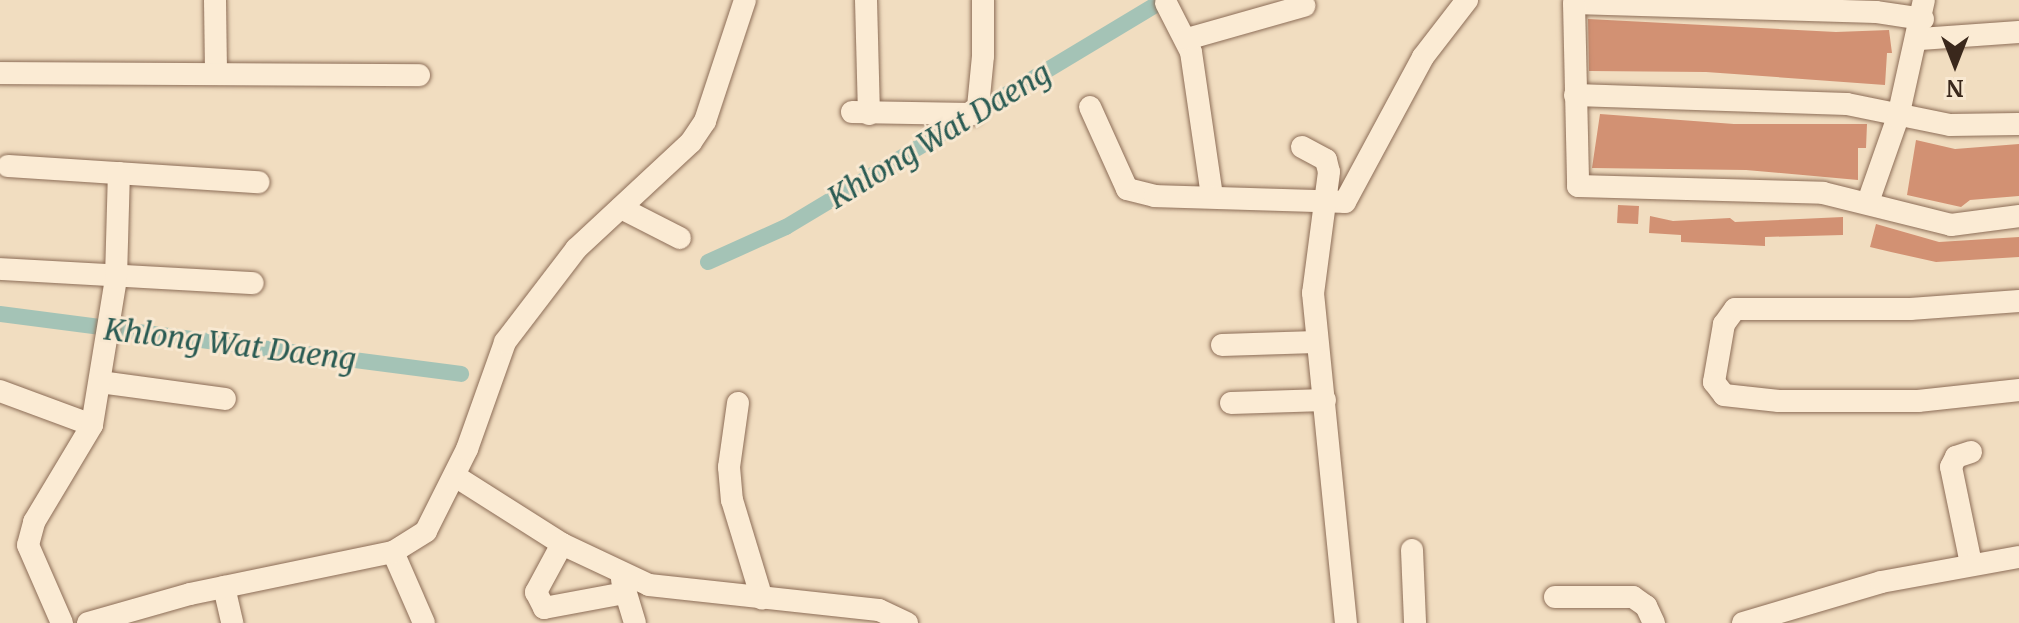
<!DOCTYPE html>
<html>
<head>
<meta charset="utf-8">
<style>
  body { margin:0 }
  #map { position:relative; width:2019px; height:623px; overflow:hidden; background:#f1ddc0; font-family:Merriweather,serif }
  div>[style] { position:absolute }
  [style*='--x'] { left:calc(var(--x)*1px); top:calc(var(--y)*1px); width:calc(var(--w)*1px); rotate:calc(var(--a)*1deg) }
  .canal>* { height:16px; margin:-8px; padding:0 8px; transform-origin:8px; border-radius:8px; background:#a4c3b6 }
  .building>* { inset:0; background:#d29173; transform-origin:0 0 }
  .roads { filter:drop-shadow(0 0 2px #8c6d57) drop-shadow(0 0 2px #8c6d57) }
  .minor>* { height:22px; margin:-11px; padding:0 11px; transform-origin:11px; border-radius:11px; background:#fbebd4 }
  span { translate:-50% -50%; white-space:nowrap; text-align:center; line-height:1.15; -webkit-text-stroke:6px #f8e8d1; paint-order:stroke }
  .water-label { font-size:30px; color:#2a5b53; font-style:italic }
  .north { position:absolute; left:1915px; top:24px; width:80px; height:80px; -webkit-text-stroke:6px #f8e8d1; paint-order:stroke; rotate:180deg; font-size:22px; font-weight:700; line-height:32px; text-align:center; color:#3a281c }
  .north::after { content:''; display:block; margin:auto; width:28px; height:36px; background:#3a281c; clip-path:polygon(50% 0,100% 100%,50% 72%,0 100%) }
</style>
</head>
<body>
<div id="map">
  <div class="canal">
    <div style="--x:708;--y:262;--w:85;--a:-24.2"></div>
    <div style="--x:786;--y:227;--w:441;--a:-31"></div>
    <div style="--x:0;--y:314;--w:465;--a:7.4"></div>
  </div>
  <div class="building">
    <div style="clip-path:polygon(1588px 19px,1836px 32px,1889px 30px,1892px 53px,1887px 53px,1885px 85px,1706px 72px,1589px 71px)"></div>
    <div style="clip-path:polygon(1600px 114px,1734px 124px,1867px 124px,1866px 148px,1858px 148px,1858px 180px,1746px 170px,1592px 168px)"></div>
    <div style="clip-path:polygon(1916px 140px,1955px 149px,2019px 144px,2019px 196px,1970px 200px,1961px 207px,1907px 195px)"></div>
    <div style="left:1618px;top:205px;width:21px;height:18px;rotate:3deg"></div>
    <div style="clip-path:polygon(1650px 216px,1673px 221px,1730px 218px,1735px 222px,1843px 217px,1843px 235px,1765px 237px,1765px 246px,1681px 242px,1681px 235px,1649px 233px)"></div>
    <div style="clip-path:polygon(1876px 224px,1939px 242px,2019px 237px,2019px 257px,1936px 262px,1891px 252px,1870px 247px)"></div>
  </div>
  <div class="roads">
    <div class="minor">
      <div style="--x:215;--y:0;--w:71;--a:89.2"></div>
      <div style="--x:866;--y:0;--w:114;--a:88.5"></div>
      <div style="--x:1166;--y:3;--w:55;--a:63"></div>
      <div style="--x:1191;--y:52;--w:146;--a:81.7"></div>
      <div style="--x:1923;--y:19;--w:48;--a:-171.5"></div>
      <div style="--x:1876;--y:12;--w:302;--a:-178.3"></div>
      <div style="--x:1574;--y:3;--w:183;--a:88.7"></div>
      <div style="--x:1578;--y:186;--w:245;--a:1.6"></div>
      <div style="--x:1823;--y:193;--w:132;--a:14"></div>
      <div style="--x:1951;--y:225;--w:69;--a:-7.5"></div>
      <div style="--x:1187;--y:39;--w:122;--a:-15.8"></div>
      <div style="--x:1920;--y:39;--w:99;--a:-4"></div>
      <div style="--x:0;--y:73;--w:419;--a:0.3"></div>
      <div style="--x:1575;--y:95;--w:272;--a:1.9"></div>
      <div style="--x:1847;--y:104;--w:105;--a:11.5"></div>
      <div style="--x:1950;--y:125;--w:69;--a:-0.8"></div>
      <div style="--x:1090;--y:107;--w:90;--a:65.7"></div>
      <div style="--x:1127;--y:189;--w:29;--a:14"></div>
      <div style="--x:1155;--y:196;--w:190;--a:1.8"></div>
      <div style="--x:1345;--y:202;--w:165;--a:-61.7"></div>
      <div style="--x:1423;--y:57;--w:72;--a:-52.3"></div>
      <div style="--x:852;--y:112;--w:120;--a:1"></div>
      <div style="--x:972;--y:114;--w:9;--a:-49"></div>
      <div style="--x:978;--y:107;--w:51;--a:-84.4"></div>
      <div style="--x:983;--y:56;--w:56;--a:-90"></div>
      <div style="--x:1302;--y:147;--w:27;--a:28"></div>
      <div style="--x:1326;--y:160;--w:12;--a:76"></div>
      <div style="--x:1329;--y:172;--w:122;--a:97.5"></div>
      <div style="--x:1313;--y:293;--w:332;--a:84.3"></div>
      <div style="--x:8;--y:166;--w:251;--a:3.7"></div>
      <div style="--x:1868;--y:202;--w:90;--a:-70.6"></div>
      <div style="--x:1898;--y:117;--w:120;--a:-77.5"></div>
      <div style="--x:621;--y:208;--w:66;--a:27"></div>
      <div style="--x:0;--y:269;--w:253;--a:3.2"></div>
      <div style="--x:2019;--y:301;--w:109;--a:175.8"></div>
      <div style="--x:1910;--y:309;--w:175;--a:180"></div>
      <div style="--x:1735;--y:309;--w:19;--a:126"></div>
      <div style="--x:1724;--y:324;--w:59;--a:99.8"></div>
      <div style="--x:1714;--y:382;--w:16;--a:52"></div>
      <div style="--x:1724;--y:395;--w:55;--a:6.2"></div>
      <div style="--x:1779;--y:401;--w:139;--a:0"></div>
      <div style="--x:1918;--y:401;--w:102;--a:-6.2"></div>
      <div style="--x:1222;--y:345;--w:94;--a:-1.8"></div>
      <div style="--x:100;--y:382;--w:126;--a:7.7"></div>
      <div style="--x:0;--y:391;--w:98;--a:20.3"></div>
      <div style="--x:738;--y:403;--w:65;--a:98"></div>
      <div style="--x:729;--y:467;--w:33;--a:85"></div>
      <div style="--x:732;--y:500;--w:103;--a:73.1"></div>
      <div style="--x:1231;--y:403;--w:94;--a:-1.8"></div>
      <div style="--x:1971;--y:452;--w:16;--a:162"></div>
      <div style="--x:1956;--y:457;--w:11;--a:117"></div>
      <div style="--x:1951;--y:467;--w:99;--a:78.3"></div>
      <div style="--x:455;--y:476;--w:127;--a:32.4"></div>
      <div style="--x:562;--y:544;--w:96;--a:25.2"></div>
      <div style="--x:649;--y:585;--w:231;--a:6.2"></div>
      <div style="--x:879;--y:610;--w:31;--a:25"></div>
      <div style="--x:562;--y:544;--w:55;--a:118.4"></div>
      <div style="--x:536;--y:592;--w:18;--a:63"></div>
      <div style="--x:544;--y:608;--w:82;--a:-10.5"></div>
      <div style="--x:1412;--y:550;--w:73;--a:87.6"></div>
      <div style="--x:393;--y:552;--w:77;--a:66.4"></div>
      <div style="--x:622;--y:580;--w:45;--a:73.2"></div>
      <div style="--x:224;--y:587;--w:37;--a:77"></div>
      <div style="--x:1555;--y:597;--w:78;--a:0"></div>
      <div style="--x:1633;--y:597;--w:16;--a:35"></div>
      <div style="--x:1646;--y:606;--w:19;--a:65"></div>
      <div style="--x:62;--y:623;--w:85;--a:-113.6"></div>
      <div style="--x:28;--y:545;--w:24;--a:-75"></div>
      <div style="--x:34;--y:522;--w:113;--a:-59.1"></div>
      <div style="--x:92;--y:425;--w:149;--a:-80.7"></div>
      <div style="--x:116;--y:278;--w:105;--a:-88.4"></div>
      <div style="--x:88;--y:623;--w:106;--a:-15.9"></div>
      <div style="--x:190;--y:594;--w:207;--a:-11.7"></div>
      <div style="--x:393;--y:552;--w:39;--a:-32"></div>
      <div style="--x:426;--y:531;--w:92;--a:-63.4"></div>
      <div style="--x:467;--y:449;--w:114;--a:-70.4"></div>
      <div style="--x:505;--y:342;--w:117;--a:-52.6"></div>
      <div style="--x:576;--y:249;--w:157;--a:-42.9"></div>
      <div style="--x:691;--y:142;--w:25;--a:-56"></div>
      <div style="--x:705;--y:121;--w:127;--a:-71.7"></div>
      <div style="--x:1743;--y:623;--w:144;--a:-16.5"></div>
      <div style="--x:1881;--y:582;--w:140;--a:-10.3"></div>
    </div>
  </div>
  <div class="water-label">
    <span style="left:939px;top:135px;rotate:-31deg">Khlong Wat Daeng</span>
    <span style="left:230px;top:344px;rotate:7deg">Khlong Wat Daeng</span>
  </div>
  <div class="north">N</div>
</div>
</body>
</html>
